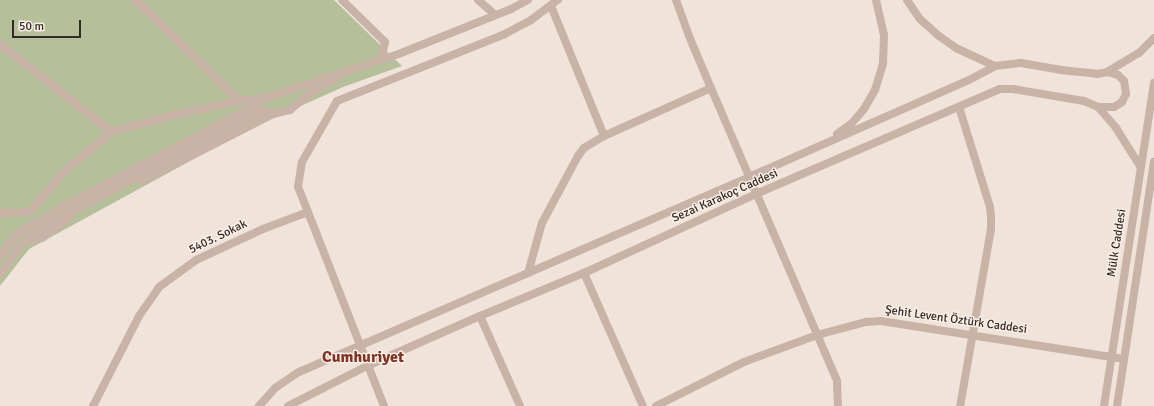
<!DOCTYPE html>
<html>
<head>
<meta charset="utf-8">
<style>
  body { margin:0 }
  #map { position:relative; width:1154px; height:406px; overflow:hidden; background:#f0e4da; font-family:Signika,sans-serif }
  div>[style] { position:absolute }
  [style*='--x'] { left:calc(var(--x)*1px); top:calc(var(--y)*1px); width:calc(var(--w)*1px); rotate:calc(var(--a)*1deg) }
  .green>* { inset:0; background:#b5bf9a }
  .minor>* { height:8px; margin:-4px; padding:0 4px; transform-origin:4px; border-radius:4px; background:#c8b3a6 }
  span { translate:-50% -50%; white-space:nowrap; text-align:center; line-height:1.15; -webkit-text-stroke:3px #f8eee6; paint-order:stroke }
  .street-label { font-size:12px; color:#342a27 }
  .district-label { font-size:16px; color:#803223; font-weight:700 }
  .scale { position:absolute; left:12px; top:20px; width:69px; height:18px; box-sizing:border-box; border:2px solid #342a27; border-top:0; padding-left:5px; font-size:12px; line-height:14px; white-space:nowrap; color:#342a27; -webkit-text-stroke:3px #f8eee6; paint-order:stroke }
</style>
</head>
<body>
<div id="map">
  <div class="green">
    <div style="clip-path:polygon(0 0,334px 0,402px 66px,343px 87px,245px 131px,29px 249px,0 286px)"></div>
  </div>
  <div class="minor">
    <div style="--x:136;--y:0;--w:145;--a:44.2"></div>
    <div style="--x:342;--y:0;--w:60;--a:44.3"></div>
    <div style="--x:385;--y:42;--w:17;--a:103"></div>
    <div style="--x:478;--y:0;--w:23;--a:41"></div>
    <div style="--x:676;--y:0;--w:38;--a:70"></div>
    <div style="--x:689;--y:36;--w:56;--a:67.1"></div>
    <div style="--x:711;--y:88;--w:319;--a:66.7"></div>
    <div style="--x:837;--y:381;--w:25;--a:88"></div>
    <div style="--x:907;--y:0;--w:23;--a:56"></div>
    <div style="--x:920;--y:19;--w:25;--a:42"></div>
    <div style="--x:939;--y:36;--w:21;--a:35"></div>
    <div style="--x:956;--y:48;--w:43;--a:24.8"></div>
    <div style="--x:551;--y:6;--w:140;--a:67.8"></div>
    <div style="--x:0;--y:44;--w:142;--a:38.2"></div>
    <div style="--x:1107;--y:72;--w:37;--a:-31"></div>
    <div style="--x:1139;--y:53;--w:21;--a:-45"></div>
    <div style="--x:959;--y:107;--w:105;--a:72.8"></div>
    <div style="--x:990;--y:207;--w:10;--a:84"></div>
    <div style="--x:991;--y:217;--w:12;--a:90"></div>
    <div style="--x:991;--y:229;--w:180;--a:99.9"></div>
    <div style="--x:837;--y:134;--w:17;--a:-36"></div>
    <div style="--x:851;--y:124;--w:20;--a:-49"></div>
    <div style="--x:864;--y:109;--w:22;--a:-60"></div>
    <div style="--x:875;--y:90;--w:28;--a:-73"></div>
    <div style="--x:883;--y:63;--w:28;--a:-88"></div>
    <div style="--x:884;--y:35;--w:36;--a:-103"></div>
    <div style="--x:142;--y:181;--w:147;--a:-27.1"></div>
    <div style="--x:0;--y:213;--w:30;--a:-2"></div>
    <div style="--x:30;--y:212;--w:55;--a:-49.4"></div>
    <div style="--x:66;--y:170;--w:60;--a:-39.6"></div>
    <div style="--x:112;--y:132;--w:63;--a:-15.6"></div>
    <div style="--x:173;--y:115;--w:68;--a:-11.8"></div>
    <div style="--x:240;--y:101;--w:26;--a:-7"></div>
    <div style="--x:266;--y:98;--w:142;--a:-18.4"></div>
    <div style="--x:401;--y:53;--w:118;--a:-21.8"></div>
    <div style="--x:511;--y:9;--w:19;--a:-28"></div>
    <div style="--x:30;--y:240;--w:12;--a:-9"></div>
    <div style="--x:42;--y:238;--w:34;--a:-36"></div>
    <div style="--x:0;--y:257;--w:27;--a:-54"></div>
    <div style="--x:16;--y:235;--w:52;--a:-31"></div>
    <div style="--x:61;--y:208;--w:212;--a:-27.8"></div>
    <div style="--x:249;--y:109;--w:17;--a:-33"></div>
    <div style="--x:528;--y:273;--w:52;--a:-74.4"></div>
    <div style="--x:542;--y:223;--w:76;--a:-61.8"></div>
    <div style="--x:578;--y:156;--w:10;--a:-53"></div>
    <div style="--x:584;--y:148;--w:23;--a:-31"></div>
    <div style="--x:604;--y:136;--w:117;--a:-24.2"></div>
    <div style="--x:584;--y:273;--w:145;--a:66.1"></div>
    <div style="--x:0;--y:275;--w:40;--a:-55.1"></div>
    <div style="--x:23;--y:242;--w:38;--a:-33"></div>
    <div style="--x:55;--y:221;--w:234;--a:-28.3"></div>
    <div style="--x:261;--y:110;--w:13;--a:18"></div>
    <div style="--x:273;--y:114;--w:17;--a:-13"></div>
    <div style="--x:290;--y:110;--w:25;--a:-40"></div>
    <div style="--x:309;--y:94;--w:32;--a:-30"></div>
    <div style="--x:480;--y:316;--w:98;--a:66"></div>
    <div style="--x:93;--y:406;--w:101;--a:-62.9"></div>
    <div style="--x:139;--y:316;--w:35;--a:-55"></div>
    <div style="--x:159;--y:287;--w:46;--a:-36.1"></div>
    <div style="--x:196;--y:260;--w:74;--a:-24.8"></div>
    <div style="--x:263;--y:229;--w:48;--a:-20.7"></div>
    <div style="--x:259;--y:406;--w:24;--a:-48"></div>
    <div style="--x:275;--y:388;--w:29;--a:-34"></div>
    <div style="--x:299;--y:372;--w:490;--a:-23.4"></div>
    <div style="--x:749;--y:177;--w:240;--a:-23.8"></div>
    <div style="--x:969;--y:80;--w:30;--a:-28"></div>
    <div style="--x:995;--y:66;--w:26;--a:-7"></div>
    <div style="--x:1021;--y:63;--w:41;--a:9.9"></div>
    <div style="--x:1061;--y:70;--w:36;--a:6"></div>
    <div style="--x:1097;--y:74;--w:10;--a:-11"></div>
    <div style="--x:1107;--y:72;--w:11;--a:15"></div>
    <div style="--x:1118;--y:75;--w:8;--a:45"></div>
    <div style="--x:1124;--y:81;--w:13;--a:81"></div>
    <div style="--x:1126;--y:94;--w:9;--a:117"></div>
    <div style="--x:1122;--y:102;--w:9;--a:148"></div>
    <div style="--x:1114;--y:107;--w:16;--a:180"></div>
    <div style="--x:288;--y:406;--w:89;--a:-26.9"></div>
    <div style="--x:367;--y:366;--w:124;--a:-23.9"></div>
    <div style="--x:480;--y:316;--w:113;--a:-22.5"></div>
    <div style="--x:584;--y:273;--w:189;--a:-24.7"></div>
    <div style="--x:756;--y:194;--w:266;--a:-23.3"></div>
    <div style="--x:1000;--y:89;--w:13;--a:0"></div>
    <div style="--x:1013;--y:89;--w:72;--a:9.6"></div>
    <div style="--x:1084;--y:101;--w:15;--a:23"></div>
    <div style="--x:1098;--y:107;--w:28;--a:49"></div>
    <div style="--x:1116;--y:128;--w:45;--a:57.7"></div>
    <div style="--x:384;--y:406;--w:235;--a:-111.4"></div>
    <div style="--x:298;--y:187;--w:25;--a:-81"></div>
    <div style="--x:302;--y:162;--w:70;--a:-60.2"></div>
    <div style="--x:337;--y:101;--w:179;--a:-21.7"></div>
    <div style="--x:503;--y:35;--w:32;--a:-28"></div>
    <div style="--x:531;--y:20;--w:34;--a:-37"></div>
    <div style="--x:656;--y:406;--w:98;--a:-26.6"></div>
    <div style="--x:744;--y:362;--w:78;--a:-20.3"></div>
    <div style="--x:817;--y:335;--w:51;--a:-14.9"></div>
    <div style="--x:866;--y:322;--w:15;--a:-4"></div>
    <div style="--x:881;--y:321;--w:246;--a:8.9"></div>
    <div style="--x:1104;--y:406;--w:327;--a:-81.2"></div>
    <div style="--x:1117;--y:406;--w:247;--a:-81.4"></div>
  </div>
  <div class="street-label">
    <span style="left:725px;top:196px;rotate:-24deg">Sezai Karakoç Caddesi</span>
    <span style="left:218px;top:237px;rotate:-26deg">5403. Sokak</span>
    <span style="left:1117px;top:243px;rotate:-81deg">Mülk Caddesi</span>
    <span style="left:956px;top:320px;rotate:8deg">Şehit Levent Öztürk Caddesi</span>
  </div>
  <div class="district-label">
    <span style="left:363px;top:357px">Cumhuriyet</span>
  </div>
  <div class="scale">50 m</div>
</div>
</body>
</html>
